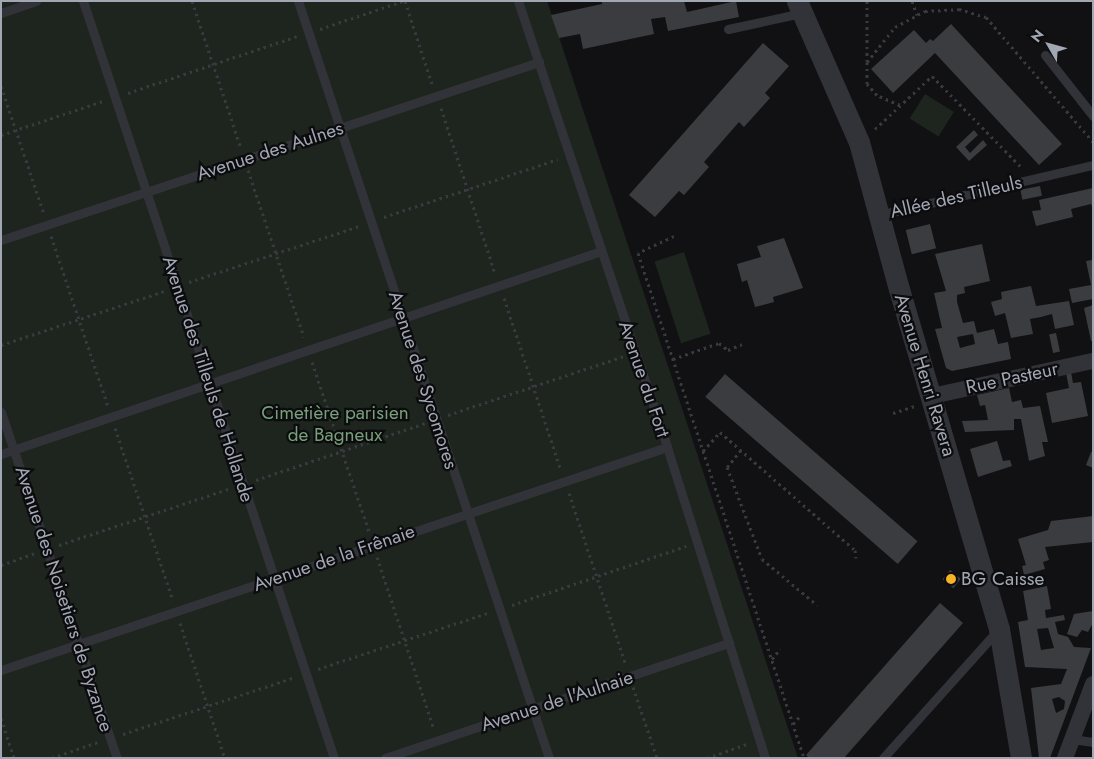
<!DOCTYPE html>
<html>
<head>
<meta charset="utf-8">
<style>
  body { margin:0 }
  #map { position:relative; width:1094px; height:759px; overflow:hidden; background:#111113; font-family:Jost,sans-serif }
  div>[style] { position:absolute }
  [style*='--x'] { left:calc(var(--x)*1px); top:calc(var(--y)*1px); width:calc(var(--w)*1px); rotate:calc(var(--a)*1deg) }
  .green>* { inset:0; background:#1d251e; transform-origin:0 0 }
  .building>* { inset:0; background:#3b3c40; transform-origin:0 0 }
  .path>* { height:3px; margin-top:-1.5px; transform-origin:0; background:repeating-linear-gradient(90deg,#383a3f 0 2.5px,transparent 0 6.5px) }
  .service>* { height:9px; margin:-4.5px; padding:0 4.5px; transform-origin:4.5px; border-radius:4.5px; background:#323338 }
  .minor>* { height:16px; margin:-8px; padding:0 8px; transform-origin:8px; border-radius:8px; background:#323338 }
  .tertiary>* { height:21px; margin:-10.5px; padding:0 10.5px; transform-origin:10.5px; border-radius:10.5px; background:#323338 }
  .dots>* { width:14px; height:14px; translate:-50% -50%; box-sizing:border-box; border:2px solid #0c0c0e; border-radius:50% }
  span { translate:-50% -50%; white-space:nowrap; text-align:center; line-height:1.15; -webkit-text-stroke:4.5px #0c0c0e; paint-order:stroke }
  .street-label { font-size:19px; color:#a2a7b4 }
  .park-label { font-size:19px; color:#789f7b }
  .poi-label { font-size:19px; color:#a2a7b4 }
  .left { translate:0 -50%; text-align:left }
  .frame { position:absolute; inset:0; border:2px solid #a2a7b4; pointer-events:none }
  .north { position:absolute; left:1024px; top:20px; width:50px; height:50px; -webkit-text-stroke:4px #0c0c0e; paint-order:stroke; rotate:308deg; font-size:14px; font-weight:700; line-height:20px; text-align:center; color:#a2a7b4 }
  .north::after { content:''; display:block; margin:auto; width:18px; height:22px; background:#a2a7b4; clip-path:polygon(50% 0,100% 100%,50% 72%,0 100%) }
</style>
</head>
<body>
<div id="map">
  <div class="green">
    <div style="clip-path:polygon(1px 1px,547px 1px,798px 758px,1px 758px)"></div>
    <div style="left:925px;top:94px;width:34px;height:29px;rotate:32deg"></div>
    <div style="left:684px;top:252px;width:86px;height:31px;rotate:72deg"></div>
  </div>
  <div class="building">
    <div style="clip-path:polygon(602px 1px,684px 1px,687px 12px,736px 1px,739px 17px,668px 31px,665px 17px,651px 19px,654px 34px,583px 49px,580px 34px,559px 38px,551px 15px,602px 4px)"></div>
    <div style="clip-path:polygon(951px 24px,1062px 144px,1039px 165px,935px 53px,893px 93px,871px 69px,914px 30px,926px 43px,930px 39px,933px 41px)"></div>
    <div style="clip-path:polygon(763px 43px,789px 66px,765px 93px,770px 98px,744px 127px,739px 122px,704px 162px,709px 167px,684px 195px,679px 191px,655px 217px,629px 195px)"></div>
    <div style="clip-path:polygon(974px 130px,978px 135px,965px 147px,970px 153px,983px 140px,987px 145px,969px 161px,956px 147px)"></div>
    <div style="left:1040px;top:186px;width:10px;height:20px;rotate:79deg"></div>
    <div style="clip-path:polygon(1093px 188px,1093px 209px,1091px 204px,1071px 209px,1073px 217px,1036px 226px,1032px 211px,1041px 210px,1039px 200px)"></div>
    <div style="left:930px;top:224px;width:25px;height:25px;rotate:76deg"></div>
    <div style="clip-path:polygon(784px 238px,803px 288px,773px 297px,774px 302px,755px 307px,747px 280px,742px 282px,737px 264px,761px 257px,757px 246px)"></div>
    <div style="clip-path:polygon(evenodd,982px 244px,990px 281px,964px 287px,965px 293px,957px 295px,957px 302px,963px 323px,974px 321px,977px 333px,994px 329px,998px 344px,1008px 342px,1011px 359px,952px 371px,946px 368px,935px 329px,942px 328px,934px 293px,946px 291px,935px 254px,982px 244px,973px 334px,975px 344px,960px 348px,957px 337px,973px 334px)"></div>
    <div style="clip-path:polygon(1092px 260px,1093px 299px,1072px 303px,1069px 289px,1091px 285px,1086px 261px)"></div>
    <div style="clip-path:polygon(1031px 286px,1036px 306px,1069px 301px,1074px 325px,1055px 329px,1052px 314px,1041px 317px,1030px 319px,1033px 334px,1011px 338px,1005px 313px,995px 316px,991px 302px,1002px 299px,1001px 292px)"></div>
    <div style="clip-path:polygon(1093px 305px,1093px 341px,1091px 341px,1084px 308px)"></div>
    <div style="left:1056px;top:333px;width:19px;height:7px;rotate:78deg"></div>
    <div style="clip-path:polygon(1071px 372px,1073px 383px,1081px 382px,1088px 416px,1052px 423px,1046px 393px,1069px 388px,1066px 373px)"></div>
    <div style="left:725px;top:374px;width:255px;height:30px;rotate:41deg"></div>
    <div style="clip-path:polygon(1009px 388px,1012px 402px,1021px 400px,1023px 408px,1040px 406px,1048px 442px,1042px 442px,1045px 456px,1029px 461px,1021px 419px,1014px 419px,1014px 430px,965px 432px,962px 421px,988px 420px,985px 405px,980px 406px,977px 395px)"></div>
    <div style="clip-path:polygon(997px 441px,1003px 461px,1010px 460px,1012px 466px,978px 477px,970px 449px)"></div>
    <div style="clip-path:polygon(1091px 452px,1093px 452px,1093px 468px,1086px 465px)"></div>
    <div style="clip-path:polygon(1093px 516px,1093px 542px,1045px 547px,1049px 560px,1043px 562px,1045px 569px,1024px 575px,1022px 566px,1026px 565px,1018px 539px,1048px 530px,1051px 521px)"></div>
    <div style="left:950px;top:570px;width:14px;height:12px;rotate:39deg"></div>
    <div style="clip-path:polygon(evenodd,1047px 586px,1051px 609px,1045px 610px,1046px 618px,1064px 615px,1065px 620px,1055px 622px,1058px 634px,1068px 637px,1074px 647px,1091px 648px,1050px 758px,1039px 758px,1031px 688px,1061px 684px,1067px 669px,1025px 667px,1018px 622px,1028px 620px,1023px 591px,1047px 586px,1048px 628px,1054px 648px,1041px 650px,1037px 629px,1048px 628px,1047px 586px,1059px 697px,1065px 701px,1064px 709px,1056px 713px,1052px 699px,1059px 697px)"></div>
    <div style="clip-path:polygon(940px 603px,963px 623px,844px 758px,809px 758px,806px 755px)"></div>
    <div style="clip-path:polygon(1093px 611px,1093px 623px,1088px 632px,1082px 630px,1077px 637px,1067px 634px,1074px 614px)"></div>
  </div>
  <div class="path">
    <div style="--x:192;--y:1;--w:155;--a:71.6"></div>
    <div style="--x:405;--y:1;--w:87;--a:72"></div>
    <div style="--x:867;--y:1;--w:60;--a:90"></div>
    <div style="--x:912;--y:1;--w:15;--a:70"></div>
    <div style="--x:320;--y:29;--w:88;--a:-18.6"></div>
    <div style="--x:1;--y:86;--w:135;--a:71.4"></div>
    <div style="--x:128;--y:93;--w:178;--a:-18.6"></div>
    <div style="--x:900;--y:105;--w:25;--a:-157"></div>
    <div style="--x:877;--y:95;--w:15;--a:-132"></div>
    <div style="--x:867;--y:84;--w:22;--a:-90"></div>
    <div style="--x:867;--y:62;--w:45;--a:-51.3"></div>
    <div style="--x:895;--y:27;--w:34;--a:-28"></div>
    <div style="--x:925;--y:11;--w:34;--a:-3"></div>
    <div style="--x:959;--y:9;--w:28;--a:17"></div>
    <div style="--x:986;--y:17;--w:165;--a:49.4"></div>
    <div style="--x:441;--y:108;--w:174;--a:71.9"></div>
    <div style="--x:875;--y:129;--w:78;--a:-42.9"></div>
    <div style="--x:932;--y:76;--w:129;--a:45.6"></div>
    <div style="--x:1;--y:135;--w:108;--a:-18.4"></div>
    <div style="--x:248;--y:170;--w:176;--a:71.5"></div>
    <div style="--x:384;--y:217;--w:183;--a:-18.4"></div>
    <div style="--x:51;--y:236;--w:179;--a:71.5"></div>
    <div style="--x:674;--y:236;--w:40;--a:155"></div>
    <div style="--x:638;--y:253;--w:532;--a:71.8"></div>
    <div style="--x:189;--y:282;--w:179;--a:-18.2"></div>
    <div style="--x:504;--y:298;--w:181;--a:71.7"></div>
    <div style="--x:1;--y:345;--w:175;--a:-18.3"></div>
    <div style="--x:673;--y:359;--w:49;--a:-19.2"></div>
    <div style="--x:719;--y:343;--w:11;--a:38"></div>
    <div style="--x:728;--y:350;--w:15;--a:-23"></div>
    <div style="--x:312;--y:362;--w:182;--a:71.4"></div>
    <div style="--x:893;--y:413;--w:22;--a:-18"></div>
    <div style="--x:448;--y:415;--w:186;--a:-18.5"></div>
    <div style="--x:115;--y:428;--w:182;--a:71.4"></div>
    <div style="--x:741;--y:450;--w:22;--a:129"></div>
    <div style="--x:727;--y:467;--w:98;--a:69.2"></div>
    <div style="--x:762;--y:559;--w:72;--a:39.9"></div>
    <div style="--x:703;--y:451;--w:25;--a:-48"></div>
    <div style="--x:720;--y:432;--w:179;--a:41.2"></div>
    <div style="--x:855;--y:550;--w:8;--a:83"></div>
    <div style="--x:256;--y:480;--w:178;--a:-18.6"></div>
    <div style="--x:569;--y:493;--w:181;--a:71.7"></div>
    <div style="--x:59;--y:545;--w:181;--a:-18.3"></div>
    <div style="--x:377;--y:557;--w:181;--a:71.7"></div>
    <div style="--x:1;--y:565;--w:37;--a:-19"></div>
    <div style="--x:512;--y:605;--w:184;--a:-18.7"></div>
    <div style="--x:180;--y:623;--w:142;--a:71.6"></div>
    <div style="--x:772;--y:659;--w:13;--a:-51"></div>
    <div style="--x:318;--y:669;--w:178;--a:-18.3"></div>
    <div style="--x:633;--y:687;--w:75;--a:71.3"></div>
    <div style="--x:1;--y:718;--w:42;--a:72"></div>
    <div style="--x:793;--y:724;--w:9;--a:-49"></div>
    <div style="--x:123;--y:734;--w:181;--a:-18.3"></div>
    <div style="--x:52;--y:758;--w:49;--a:-19.2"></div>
    <div style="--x:707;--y:758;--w:42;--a:-19.3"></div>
  </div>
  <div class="service">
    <div style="--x:83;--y:1;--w:798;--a:71.66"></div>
    <div style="--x:298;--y:1;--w:798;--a:71.66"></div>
    <div style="--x:518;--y:1;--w:470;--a:71.5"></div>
    <div style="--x:667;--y:447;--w:326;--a:72.5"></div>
    <div style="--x:1;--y:13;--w:37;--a:-19"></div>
    <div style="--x:728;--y:29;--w:76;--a:-12.2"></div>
    <div style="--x:1045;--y:55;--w:78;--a:51.8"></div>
    <div style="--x:879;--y:215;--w:220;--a:-13.2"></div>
    <div style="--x:1;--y:240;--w:567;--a:-18.31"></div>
    <div style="--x:1;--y:412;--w:365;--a:71.5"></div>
    <div style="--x:1;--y:454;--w:633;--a:-18.69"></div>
    <div style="--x:1;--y:670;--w:702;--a:-18.51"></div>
    <div style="--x:1072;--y:739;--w:21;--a:8"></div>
    <div style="--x:385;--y:758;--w:363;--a:-18.5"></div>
    <div style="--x:883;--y:758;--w:172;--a:-48.1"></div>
  </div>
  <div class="minor">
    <div style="--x:932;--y:396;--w:165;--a:-12.3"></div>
    <div style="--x:1065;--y:758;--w:79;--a:-69.3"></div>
  </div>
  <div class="tertiary">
    <div style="--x:797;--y:1;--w:154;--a:66.3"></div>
    <div style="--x:859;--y:142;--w:152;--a:74.8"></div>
    <div style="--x:899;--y:289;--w:354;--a:73.6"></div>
    <div style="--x:999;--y:629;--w:131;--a:80.3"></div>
  </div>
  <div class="dots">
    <div style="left:951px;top:579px;background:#f5b326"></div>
  </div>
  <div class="street-label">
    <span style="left:270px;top:151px;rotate:-18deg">Avenue des Aulnes</span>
    <span style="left:956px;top:197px;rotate:-13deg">Allée des Tilleuls</span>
    <span style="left:925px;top:375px;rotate:73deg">Avenue Henri Ravera</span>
    <span style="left:1012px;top:378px;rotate:-12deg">Rue Pasteur</span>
    <span style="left:208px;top:379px;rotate:72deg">Avenue des Tilleuls de Hollande</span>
    <span style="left:644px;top:379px;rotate:71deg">Avenue du Fort</span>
    <span style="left:423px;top:380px;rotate:72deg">Avenue des Sycomores</span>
    <span style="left:334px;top:558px;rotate:-19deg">Avenue de la Frênaie</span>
    <span style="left:64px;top:599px;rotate:72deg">Avenue des Noisetiers de Byzance</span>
    <span style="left:557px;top:701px;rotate:-18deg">Avenue de l'Aulnaie</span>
  </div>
  <div class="park-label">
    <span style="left:335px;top:424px">Cimetière parisien<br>de Bagneux</span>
  </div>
  <div class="poi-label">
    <span class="left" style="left:961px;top:579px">BG Caisse</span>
  </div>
  <div class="frame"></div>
  <div class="north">N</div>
</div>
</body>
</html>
